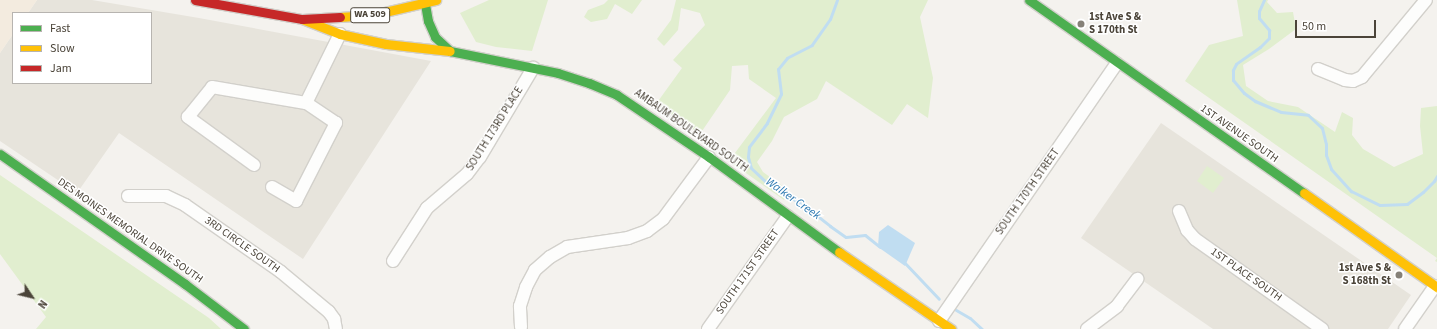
<!DOCTYPE html>
<style>
body{margin:0}
#map{position:relative;width:1437px;height:329px;overflow:hidden;background:#f4f2ee;font-family:"Source Sans 3",sans-serif}
div>[style]{position:absolute}
.residential>*{inset:0;background:#e7e4dc}
.commercial>*{inset:0;background:#f3ebdf}
.green>*{inset:0;background:#e1eecf}
.water>*{inset:0;background:#c0ddf1}
.stream>*{height:3px;margin:-1.5px;padding:0 1.5px;transform-origin:1.5px;border-radius:1.5px;background:#c0ddf1}
.roads{filter:drop-shadow(1px 0 #d2d0cb) drop-shadow(-1px 0 #d2d0cb) drop-shadow(0 1px #d2d0cb) drop-shadow(0 -1px #d2d0cb)}
.street>*{height:12px;margin:-6px;padding:0 6px;transform-origin:6px;border-radius:6px;background:#fdfdfc}
.fast>*{height:9px;margin:-4.5px;padding:0 4.5px;transform-origin:4.5px;border-radius:4.5px;background:#4caf50}
.slow>*{height:9px;margin:-4.5px;padding:0 4.5px;transform-origin:4.5px;border-radius:4.5px;background:#ffc107}
.jam>*{height:9px;margin:-4.5px;padding:0 4.5px;transform-origin:4.5px;border-radius:4.5px;background:#c62828}
.dots>*{width:11px;height:11px;translate:-50% -50%;box-sizing:border-box;border:2px solid #fff;border-radius:50%}
span{translate:-50% -50%;white-space:nowrap;text-align:center;line-height:1.15;-webkit-text-stroke:3px #fff;paint-order:stroke}
.shield-label span{padding:1px 3px;background:#fff;border:1px solid;border-radius:3px;-webkit-text-stroke-width:0}
.shield-label{font-size:10px;color:#4b4439;font-weight:700}
.poi-label{font-size:11px;color:#4b4439;font-weight:700}
.left{translate:0 -50%;text-align:left}
.right{translate:-100% -50%;text-align:right}
.street-label{font-size:11px;color:#4b4439}
.water-label{font-size:12px;color:#2e7ab2;font-style:italic}
.legend{position:absolute;left:12px;top:12px;width:140px;height:72px;box-sizing:border-box;background:#fff;border:1px solid #b7b4b0;margin:0;padding:5px 7px;list-style:none;font-size:12px;color:#4b4439}
.legend li{display:flex;align-items:center;gap:8px;height:20px}
.legend b{width:20px;border:1px solid #b7b4b0}
.north{position:absolute;left:12px;top:277px;width:40px;height:40px;-webkit-text-stroke:3px #fff;paint-order:stroke;rotate:125deg;font-size:11px;font-weight:700;line-height:16px;text-align:center;color:#4b4439}
.north::after{content:'';display:block;margin:auto;width:14px;height:18px;background:#4b4439;clip-path:polygon(50% 0,100% 100%,50% 72%,0 100%)}
.scale{position:absolute;left:1295px;top:20px;width:81px;height:18px;box-sizing:border-box;border:2px solid #4b4439;border-top:0;padding-left:5px;font-size:12px;line-height:14px;white-space:nowrap;color:#4b4439;-webkit-text-stroke:3px #fff;paint-order:stroke}
</style>
<div id="map">
<div class="residential">
<i style="clip-path:polygon(37px 0,92px 0,199px 18px,431px 61px,303px 259px,119px 133px,77px 193px,0 141px,0 53px,13px 34px,13px 83px,151px 83px,151px 13px,28px 13px)"></i>
<i style="clip-path:polygon(1161px 123px,1411px 295px,1388px 329px,1213px 329px,1081px 238px)"></i>
</div>
<div class="commercial">
<i style="clip-path:polygon(0 0,37px 0,28px 13px,13px 13px,13px 34px,0 53px)"></i>
</div>
<div class="green">
<i style="clip-path:polygon(489px 0,548px 0,532px 51px,496px 47px,476px 42px,460px 13px)"></i>
<i style="clip-path:polygon(608px 0,642px 0,632px 14px,615px 4px,607px 19px,591px 22px,584px 17px,588px 10px,604px 4px)"></i>
<i style="clip-path:polygon(676px 0,928px 0,920px 17px,933px 78px,928px 118px,907px 104px,892px 125px,826px 81px,817px 99px,784px 117px,772px 141px,757px 162px,763px 172px,788px 190px,784px 200px,729px 161px,776px 98px,749px 79px,748px 65px,732px 66px,730px 90px,700px 134px,656px 104px,682px 68px,673px 60px,705px 25px,700px 13px,681px 8px,678px 30px,664px 46px,657px 39px,671px 20px)"></i>
<i style="clip-path:polygon(1237px 0,1268px 0,1267px 2px,1277px 13px,1293px 12px,1296px 29px,1269px 49px,1243px 65px,1246px 86px,1268px 101px,1298px 107px,1335px 132px,1342px 112px,1353px 118px,1352px 135px,1363px 149px,1394px 167px,1423px 154px,1420px 126px,1421px 108px,1437px 106px,1437px 262px,1435px 261px,1437px 258px,1185px 81px,1209px 45px,1243px 36px)"></i>
<i style="clip-path:polygon(1207px 166px,1224px 178px,1213px 193px,1197px 181px)"></i>
<i style="clip-path:polygon(0 175px,209px 318px,221px 329px,36px 329px,46px 317px,0 254px)"></i>
</div>
<div class="water">
<i style="clip-path:polygon(888px 225px,915px 243px,905px 266px,878px 247px,879px 232px)"></i>
</div>
<div class="stream">
<i style="left:837px;top:0;width:20px;rotate:110deg"></i>
<i style="left:830px;top:19px;width:32px;rotate:125deg"></i>
<i style="left:812px;top:45px;width:28px;rotate:153deg"></i>
<i style="left:787px;top:58px;width:14px;rotate:129deg"></i>
<i style="left:778px;top:69px;width:25px;rotate:83deg"></i>
<i style="left:781px;top:94px;width:32px;rotate:116deg"></i>
<i style="left:767px;top:123px;width:30px;rotate:127deg"></i>
<i style="left:749px;top:147px;width:10px;rotate:96deg"></i>
<i style="left:748px;top:157px;width:11px;rotate:75deg"></i>
<i style="left:751px;top:168px;width:21px;rotate:43deg"></i>
<i style="left:766px;top:182px;width:47px;rotate:32deg"></i>
<i style="left:806px;top:207px;width:31px;rotate:38deg"></i>
<i style="left:830px;top:226px;width:19px;rotate:35deg"></i>
<i style="left:846px;top:237px;width:19px;rotate:-6deg"></i>
<i style="left:865px;top:235px;width:19px;rotate:39deg"></i>
<i style="left:1264px;top:0;width:12px;rotate:114deg"></i>
<i style="left:1259px;top:11px;width:7px;rotate:90deg"></i>
<i style="left:1259px;top:18px;width:16px;rotate:50deg"></i>
<i style="left:1269px;top:30px;width:8px;rotate:90deg"></i>
<i style="left:1269px;top:38px;width:13px;rotate:135deg"></i>
<i style="left:1260px;top:47px;width:29px;rotate:145deg"></i>
<i style="left:1236px;top:64px;width:7px;rotate:117deg"></i>
<i style="left:1233px;top:70px;width:10px;rotate:90deg"></i>
<i style="left:1233px;top:80px;width:17px;rotate:50deg"></i>
<i style="left:1244px;top:93px;width:14px;rotate:36deg"></i>
<i style="left:1255px;top:101px;width:28px;rotate:23deg"></i>
<i style="left:1281px;top:112px;width:27px;rotate:6deg"></i>
<i style="left:1308px;top:115px;width:19px;rotate:43deg"></i>
<i style="left:1322px;top:128px;width:16px;rotate:76deg"></i>
<i style="left:1326px;top:144px;width:11px;rotate:90deg"></i>
<i style="left:1326px;top:155px;width:15px;rotate:70deg"></i>
<i style="left:1331px;top:169px;width:30px;rotate:48deg"></i>
<i style="left:1351px;top:191px;width:32px;rotate:26deg"></i>
<i style="left:1380px;top:205px;width:27px;rotate:-2deg"></i>
<i style="left:1407px;top:204px;width:20px;rotate:-37deg"></i>
<i style="left:1423px;top:192px;width:16px;rotate:-45deg"></i>
<i style="left:1434px;top:181px;width:6px;rotate:-59deg"></i>
<i style="left:903px;top:261px;width:52px;rotate:46.5deg"></i>
<i style="left:956px;top:310px;width:16px;rotate:30deg"></i>
<i style="left:970px;top:318px;width:16px;rotate:43deg"></i>
</div>
<div class="roads">
<div class="street">
<i style="left:1318px;top:69px;width:29px;rotate:22deg"></i>
<i style="left:1345px;top:80px;width:8px;rotate:7deg"></i>
<i style="left:1353px;top:81px;width:10px;rotate:-24deg"></i>
<i style="left:1362px;top:77px;width:100px;rotate:-50.3deg"></i>
<i style="left:254px;top:165px;width:82px;rotate:-144deg"></i>
<i style="left:188px;top:117px;width:38px;rotate:-51deg"></i>
<i style="left:212px;top:87px;width:95px;rotate:9.7deg"></i>
<i style="left:272px;top:187px;width:28px;rotate:30deg"></i>
<i style="left:296px;top:201px;width:88px;rotate:-62.9deg"></i>
<i style="left:336px;top:123px;width:36px;rotate:-146deg"></i>
<i style="left:306px;top:103px;width:77px;rotate:-63.8deg"></i>
<i style="left:128px;top:196px;width:38px"></i>
<i style="left:166px;top:196px;width:21px;rotate:25deg"></i>
<i style="left:185px;top:205px;width:117px;rotate:34.9deg"></i>
<i style="left:281px;top:272px;width:62px;rotate:39.8deg"></i>
<i style="left:329px;top:312px;width:9px;rotate:54deg"></i>
<i style="left:334px;top:319px;width:10px;rotate:79deg"></i>
<i style="left:1179px;top:211px;width:21px;rotate:67deg"></i>
<i style="left:1187px;top:230px;width:12px;rotate:48deg"></i>
<i style="left:1195px;top:239px;width:156px;rotate:35.3deg"></i>
<i style="left:393px;top:261px;width:63px;rotate:-57.3deg"></i>
<i style="left:427px;top:208px;width:52px;rotate:-40.4deg"></i>
<i style="left:467px;top:174px;width:21px;rotate:-53deg"></i>
<i style="left:480px;top:157px;width:104px;rotate:-59.2deg"></i>
<i style="left:939px;top:321px;width:313px;rotate:-55.4deg"></i>
<i style="left:521px;top:327px;width:21px;rotate:-93deg"></i>
<i style="left:520px;top:306px;width:20px;rotate:-72deg"></i>
<i style="left:526px;top:287px;width:19px;rotate:-62deg"></i>
<i style="left:535px;top:270px;width:20px;rotate:-41deg"></i>
<i style="left:550px;top:257px;width:20px;rotate:-30deg"></i>
<i style="left:567px;top:247px;width:62px;rotate:-8.4deg"></i>
<i style="left:628px;top:238px;width:20px;rotate:-20deg"></i>
<i style="left:647px;top:231px;width:20px;rotate:-37deg"></i>
<i style="left:663px;top:219px;width:77px;rotate:-53.4deg"></i>
<i style="left:708px;top:329px;width:138px;rotate:-54.7deg"></i>
<i style="left:1087px;top:329px;width:38px;rotate:-37deg"></i>
<i style="left:1117px;top:306px;width:34px;rotate:-53deg"></i>
<i style="left:1405px;top:329px;width:52px;rotate:-55.1deg"></i>
</div>
<div class="fast">
<i style="left:1029px;top:0;width:336px;rotate:35.1deg"></i>
<i style="left:425px;top:4px;width:17px;rotate:80deg"></i>
<i style="left:428px;top:21px;width:17px;rotate:66deg"></i>
<i style="left:435px;top:37px;width:21px;rotate:43deg"></i>
<i style="left:450px;top:51px;width:110px;rotate:11.5deg"></i>
<i style="left:558px;top:73px;width:33px;rotate:18deg"></i>
<i style="left:589px;top:83px;width:30px;rotate:23deg"></i>
<i style="left:617px;top:95px;width:111px;rotate:34deg"></i>
<i style="left:709px;top:157px;width:161px;rotate:36.2deg"></i>
<i style="left:0;top:154px;width:226px;rotate:35.1deg"></i>
<i style="left:185px;top:284px;width:74px;rotate:37.3deg"></i>
</div>
<div class="slow">
<i style="left:340px;top:17px;width:32px;rotate:-4deg"></i>
<i style="left:372px;top:15px;width:66px;rotate:-13.2deg"></i>
<i style="left:302px;top:19px;width:41px;rotate:21.5deg"></i>
<i style="left:340px;top:34px;width:47px;rotate:12.3deg"></i>
<i style="left:386px;top:44px;width:64px;rotate:6.2deg"></i>
<i style="left:1304px;top:193px;width:163px;rotate:35.3deg"></i>
<i style="left:839px;top:252px;width:136px;rotate:34.5deg"></i>
</div>
<div class="jam">
<i style="left:195px;top:0;width:109px;rotate:10.1deg"></i>
<i style="left:302px;top:19px;width:38px;rotate:-3deg"></i>
</div>
</div>
<div class="dots">
<i style="left:1081px;top:24px;background:#868178"></i>
<i style="left:1399px;top:275px;background:#868178"></i>
</div>
<div class="shield-label">
<span style="left:370px;top:15px">WA 509</span>
</div>
<div class="poi-label">
<span class="left" style="left:1089px;top:24px">1st Ave S &amp;<br>S 170th St</span>
<span class="right" style="left:1391px;top:275px">1st Ave S &amp;<br>S 168th St</span>
</div>
<div class="street-label">
<span style="left:495px;top:129px;rotate:-58deg">SOUTH 173RD PLACE</span>
<span style="left:691px;top:131px;rotate:35deg">AMBAUM BOULEVARD SOUTH</span>
<span style="left:1239px;top:134px;rotate:35deg">1ST AVENUE SOUTH</span>
<span style="left:1028px;top:192px;rotate:-55deg">SOUTH 170TH STREET</span>
<span style="left:130px;top:231px;rotate:35deg">DES MOINES MEMORIAL DRIVE SOUTH</span>
<span style="left:242px;top:245px;rotate:35deg">3RD CIRCLE SOUTH</span>
<span style="left:748px;top:272px;rotate:-55deg">SOUTH 171ST STREET</span>
<span style="left:1246px;top:275px;rotate:35deg">1ST PLACE SOUTH</span>
</div>
<div class="water-label">
<span style="left:793px;top:199px;rotate:35deg">Walker Creek</span>
</div>
<ul class="legend">
<li><b style="height:5px;background:#4caf50"></b>Fast</li>
<li><b style="height:5px;background:#ffc107"></b>Slow</li>
<li><b style="height:5px;background:#c62828"></b>Jam</li>
</ul>
<div class="north">N</div>
<div class="scale">50 m</div>
</div>
